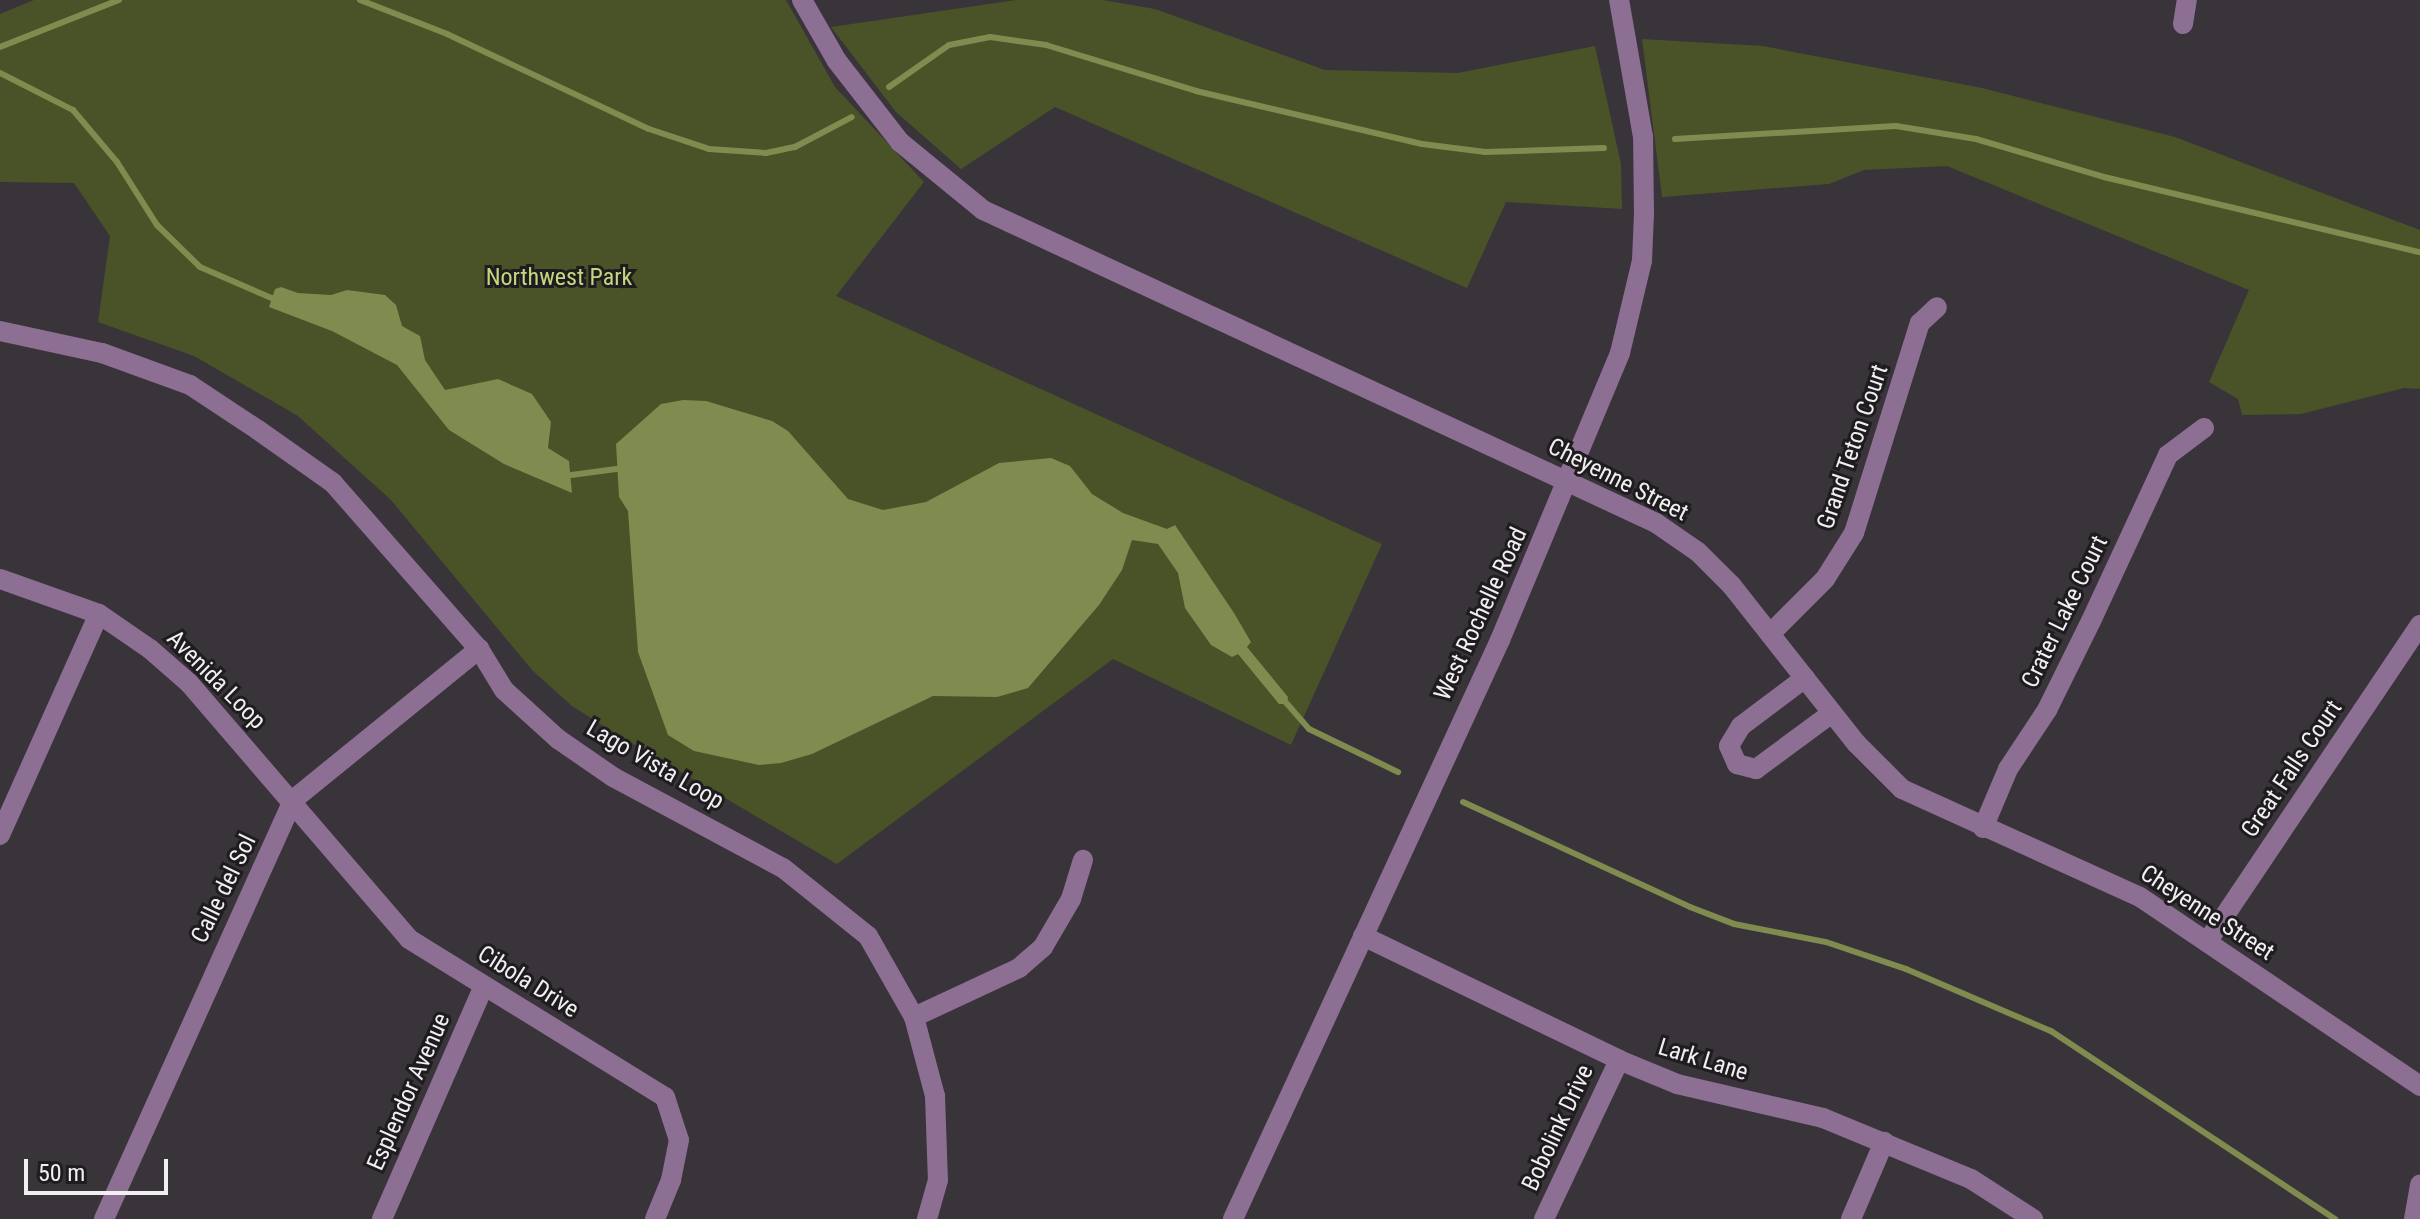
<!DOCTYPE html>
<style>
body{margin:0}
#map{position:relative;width:2420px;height:1219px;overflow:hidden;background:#39343a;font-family:"Roboto Condensed",sans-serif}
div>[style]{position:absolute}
.green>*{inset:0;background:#4a5228}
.water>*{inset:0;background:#7f8b4f}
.stream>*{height:6px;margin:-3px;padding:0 3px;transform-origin:3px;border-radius:3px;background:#7f8b4f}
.minor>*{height:20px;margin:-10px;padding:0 10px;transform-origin:10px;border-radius:10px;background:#8d6f94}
span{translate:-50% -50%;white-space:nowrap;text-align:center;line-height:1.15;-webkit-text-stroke:6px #1f1c1f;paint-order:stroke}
.park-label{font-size:24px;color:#c5d67e}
.street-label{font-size:24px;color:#f2eff3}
.scale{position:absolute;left:24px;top:1159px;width:144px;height:36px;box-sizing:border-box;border:4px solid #f2eff3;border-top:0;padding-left:10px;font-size:24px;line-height:28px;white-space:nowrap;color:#f2eff3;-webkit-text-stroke:6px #1f1c1f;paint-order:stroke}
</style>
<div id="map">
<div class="green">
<i style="clip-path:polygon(34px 0,786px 0,835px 87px,924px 182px,836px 296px,1382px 544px,1291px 745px,1113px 659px,837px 864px,613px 732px,572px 706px,532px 670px,391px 500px,298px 416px,194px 356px,98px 322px,110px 236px,74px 183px,0 182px,0 14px)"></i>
<i style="clip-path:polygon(1016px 0,1103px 0,1155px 9px,1325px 70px,1458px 73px,1595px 46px,1621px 164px,1622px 209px,1506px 202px,1467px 288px,1055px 107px,961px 169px,896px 112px,831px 27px)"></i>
<i style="clip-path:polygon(1642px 39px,1763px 46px,1982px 88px,2175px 137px,2420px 230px,2420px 389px,2404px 388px,2301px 414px,2242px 415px,2238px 399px,2209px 382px,2249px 290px,1947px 166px,1864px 170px,1829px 184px,1662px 197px)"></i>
</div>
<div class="water">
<i style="clip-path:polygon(281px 287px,298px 293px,331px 295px,347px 290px,385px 295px,396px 305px,402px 326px,420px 336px,425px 360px,445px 390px,498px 379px,532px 394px,551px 422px,548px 448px,569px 461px,572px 493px,504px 464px,449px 430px,397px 365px,332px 331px,269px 307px,275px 289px)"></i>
<i style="clip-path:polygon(683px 400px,706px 401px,772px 421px,788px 431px,848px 499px,883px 510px,926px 502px,999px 463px,1051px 458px,1070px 466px,1092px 494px,1123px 513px,1167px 529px,1175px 525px,1234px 613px,1251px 642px,1247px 647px,1288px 697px,1287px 704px,1279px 704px,1238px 654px,1232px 657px,1211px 645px,1185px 608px,1178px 573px,1158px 544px,1132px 540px,1122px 570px,1099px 605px,1028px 688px,997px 697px,933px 696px,812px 754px,781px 763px,759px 765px,694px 751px,668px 735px,638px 652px,628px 511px,619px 497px,616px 444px,661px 404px)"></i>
</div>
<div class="stream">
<i style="left:360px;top:0;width:93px;rotate:21.3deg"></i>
<i style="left:447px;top:34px;width:223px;rotate:25.2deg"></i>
<i style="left:649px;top:129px;width:63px;rotate:18.4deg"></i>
<i style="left:709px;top:149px;width:57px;rotate:4deg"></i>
<i style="left:766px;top:153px;width:30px;rotate:-12deg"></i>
<i style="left:795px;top:147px;width:64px;rotate:-27.8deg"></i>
<i style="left:0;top:47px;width:128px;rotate:-21.6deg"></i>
<i style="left:0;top:73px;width:82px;rotate:26.9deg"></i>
<i style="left:73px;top:110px;width:68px;rotate:49.8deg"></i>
<i style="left:117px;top:162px;width:75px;rotate:57.6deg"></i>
<i style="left:157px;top:225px;width:60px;rotate:44.3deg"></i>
<i style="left:200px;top:267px;width:83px;rotate:23.5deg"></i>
<i style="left:889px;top:87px;width:73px;rotate:-35deg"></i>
<i style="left:949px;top:45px;width:42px;rotate:-11deg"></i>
<i style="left:990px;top:37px;width:57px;rotate:8.1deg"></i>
<i style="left:1046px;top:45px;width:157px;rotate:17deg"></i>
<i style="left:1196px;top:91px;width:232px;rotate:13.2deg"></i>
<i style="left:1422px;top:144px;width:64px;rotate:7.2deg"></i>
<i style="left:1485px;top:152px;width:119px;rotate:-1.9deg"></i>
<i style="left:1675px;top:139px;width:221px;rotate:-3.4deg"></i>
<i style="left:1896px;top:126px;width:81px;rotate:9.2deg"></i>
<i style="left:1976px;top:139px;width:134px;rotate:16.5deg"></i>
<i style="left:2104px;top:177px;width:325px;rotate:13.4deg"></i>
<i style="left:564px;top:476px;width:60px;rotate:-7.7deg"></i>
<i style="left:1282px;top:698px;width:41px;rotate:48.9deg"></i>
<i style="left:1309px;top:729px;width:99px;rotate:25.8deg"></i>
<i style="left:1463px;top:802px;width:250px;rotate:24.8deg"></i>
<i style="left:1690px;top:907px;width:47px;rotate:21.1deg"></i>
<i style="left:1734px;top:924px;width:94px;rotate:11.1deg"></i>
<i style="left:1826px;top:942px;width:84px;rotate:18.6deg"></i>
<i style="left:1906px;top:969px;width:158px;rotate:23.2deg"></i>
<i style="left:2051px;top:1031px;width:341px;rotate:33.5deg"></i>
</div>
<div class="minor">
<i style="left:802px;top:0;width:70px;rotate:60.2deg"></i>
<i style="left:837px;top:61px;width:103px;rotate:52.1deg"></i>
<i style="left:900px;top:142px;width:107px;rotate:39.3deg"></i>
<i style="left:983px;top:210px;width:742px;rotate:24.94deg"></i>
<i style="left:1656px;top:523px;width:51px;rotate:34.6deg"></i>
<i style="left:1698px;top:552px;width:48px;rotate:45deg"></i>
<i style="left:1732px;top:586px;width:201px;rotate:51.7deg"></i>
<i style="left:1857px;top:744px;width:64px;rotate:45deg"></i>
<i style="left:1902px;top:789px;width:261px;rotate:24.4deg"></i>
<i style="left:2140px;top:897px;width:338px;rotate:34deg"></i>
<i style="left:2183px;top:24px;width:24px;rotate:-81deg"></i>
<i style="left:0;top:331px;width:104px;rotate:12.2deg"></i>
<i style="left:102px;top:353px;width:94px;rotate:20deg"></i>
<i style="left:190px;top:385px;width:82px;rotate:33.5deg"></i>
<i style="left:258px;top:430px;width:92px;rotate:35.2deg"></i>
<i style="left:333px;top:483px;width:221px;rotate:48.7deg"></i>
<i style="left:479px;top:649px;width:48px;rotate:58.6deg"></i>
<i style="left:504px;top:690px;width:73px;rotate:42.2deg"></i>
<i style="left:558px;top:739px;width:67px;rotate:34.6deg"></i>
<i style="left:613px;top:777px;width:193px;rotate:28.2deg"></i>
<i style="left:783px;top:868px;width:109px;rotate:38.7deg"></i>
<i style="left:868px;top:936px;width:93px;rotate:60.4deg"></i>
<i style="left:914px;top:1017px;width:82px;rotate:75.1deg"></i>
<i style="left:935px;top:1096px;width:84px;rotate:88deg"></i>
<i style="left:938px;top:1180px;width:41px;rotate:105.8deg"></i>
<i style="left:0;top:579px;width:105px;rotate:19.5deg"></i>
<i style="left:99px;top:614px;width:62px;rotate:34.5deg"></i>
<i style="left:150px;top:649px;width:52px;rotate:41.1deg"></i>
<i style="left:189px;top:683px;width:338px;rotate:49.3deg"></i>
<i style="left:409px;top:939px;width:301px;rotate:31.7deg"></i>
<i style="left:665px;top:1097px;width:45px;rotate:72deg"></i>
<i style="left:679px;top:1140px;width:41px;rotate:101.3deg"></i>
<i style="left:671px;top:1180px;width:42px;rotate:112.3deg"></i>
<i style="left:1770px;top:634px;width:78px;rotate:-45deg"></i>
<i style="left:1825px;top:579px;width:54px;rotate:-57.8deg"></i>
<i style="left:1854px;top:533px;width:220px;rotate:-72.6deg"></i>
<i style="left:1920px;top:323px;width:23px;rotate:-43deg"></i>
<i style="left:1805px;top:678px;width:80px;rotate:143.1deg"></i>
<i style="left:1741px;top:726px;width:23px;rotate:121deg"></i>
<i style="left:1729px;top:746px;width:20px;rotate:66deg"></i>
<i style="left:1737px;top:764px;width:20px;rotate:15deg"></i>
<i style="left:1756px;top:769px;width:94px;rotate:-36.4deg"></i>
<i style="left:1983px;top:828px;width:64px;rotate:-67deg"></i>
<i style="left:2008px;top:769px;width:71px;rotate:-56.5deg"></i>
<i style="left:2047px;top:710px;width:99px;rotate:-63.7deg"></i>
<i style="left:2091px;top:621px;width:183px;rotate:-65.1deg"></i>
<i style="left:2168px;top:455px;width:45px;rotate:-36.9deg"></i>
<i style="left:0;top:835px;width:242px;rotate:-65.9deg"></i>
<i style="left:1363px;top:936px;width:284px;rotate:25.8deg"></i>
<i style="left:1619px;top:1060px;width:63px;rotate:22.5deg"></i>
<i style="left:1677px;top:1084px;width:150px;rotate:13.1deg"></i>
<i style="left:1823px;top:1118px;width:160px;rotate:22.4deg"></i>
<i style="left:1971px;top:1179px;width:74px;rotate:32.8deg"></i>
<i style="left:2207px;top:942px;width:382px;rotate:-56.1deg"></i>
<i style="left:914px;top:1017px;width:116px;rotate:-25deg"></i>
<i style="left:1019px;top:968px;width:32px;rotate:-41deg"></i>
<i style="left:1043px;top:947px;width:56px;rotate:-59.7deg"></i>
<i style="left:1071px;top:899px;width:41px;rotate:-72.9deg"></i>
<i style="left:104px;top:1219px;width:460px;rotate:-65.7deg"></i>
<i style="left:293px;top:800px;width:240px;rotate:-39.1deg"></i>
<i style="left:382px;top:1219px;width:254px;rotate:-66.4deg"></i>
<i style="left:1233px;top:1219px;width:638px;rotate:-65.24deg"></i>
<i style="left:1500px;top:640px;width:311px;rotate:-67.3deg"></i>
<i style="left:1620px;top:353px;width:95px;rotate:-76.6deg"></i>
<i style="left:1642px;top:261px;width:47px;rotate:-87.6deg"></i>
<i style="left:1644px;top:214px;width:77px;rotate:-90.7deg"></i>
<i style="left:1643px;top:137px;width:139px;rotate:-99.9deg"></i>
<i style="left:1544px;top:1219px;width:176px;rotate:-64.7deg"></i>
<i style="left:1851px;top:1219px;width:84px;rotate:-66.8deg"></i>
<i style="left:2414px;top:1219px;width:35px;rotate:-80deg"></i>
</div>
<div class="park-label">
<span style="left:559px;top:278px">Northwest Park</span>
</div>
<div class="street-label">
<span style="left:1853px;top:447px;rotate:-71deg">Grand Teton Court</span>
<span style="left:1618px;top:480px;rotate:27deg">Cheyenne Street</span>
<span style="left:2065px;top:612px;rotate:-64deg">Crater Lake Court</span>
<span style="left:1481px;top:614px;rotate:-65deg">West Rochelle Road</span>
<span style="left:216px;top:680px;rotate:45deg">Avenida Loop</span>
<span style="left:655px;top:765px;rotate:30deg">Lago Vista Loop</span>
<span style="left:2292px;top:769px;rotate:-56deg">Great Falls Court</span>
<span style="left:224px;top:889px;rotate:-64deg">Calle del Sol</span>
<span style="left:2207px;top:913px;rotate:33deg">Cheyenne Street</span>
<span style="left:528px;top:982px;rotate:32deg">Cibola Drive</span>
<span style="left:1703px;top:1060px;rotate:17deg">Lark Lane</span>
<span style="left:409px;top:1092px;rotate:-66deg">Esplendor Avenue</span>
<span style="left:1558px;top:1128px;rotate:-65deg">Bobolink Drive</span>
</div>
<div class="scale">50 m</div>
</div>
